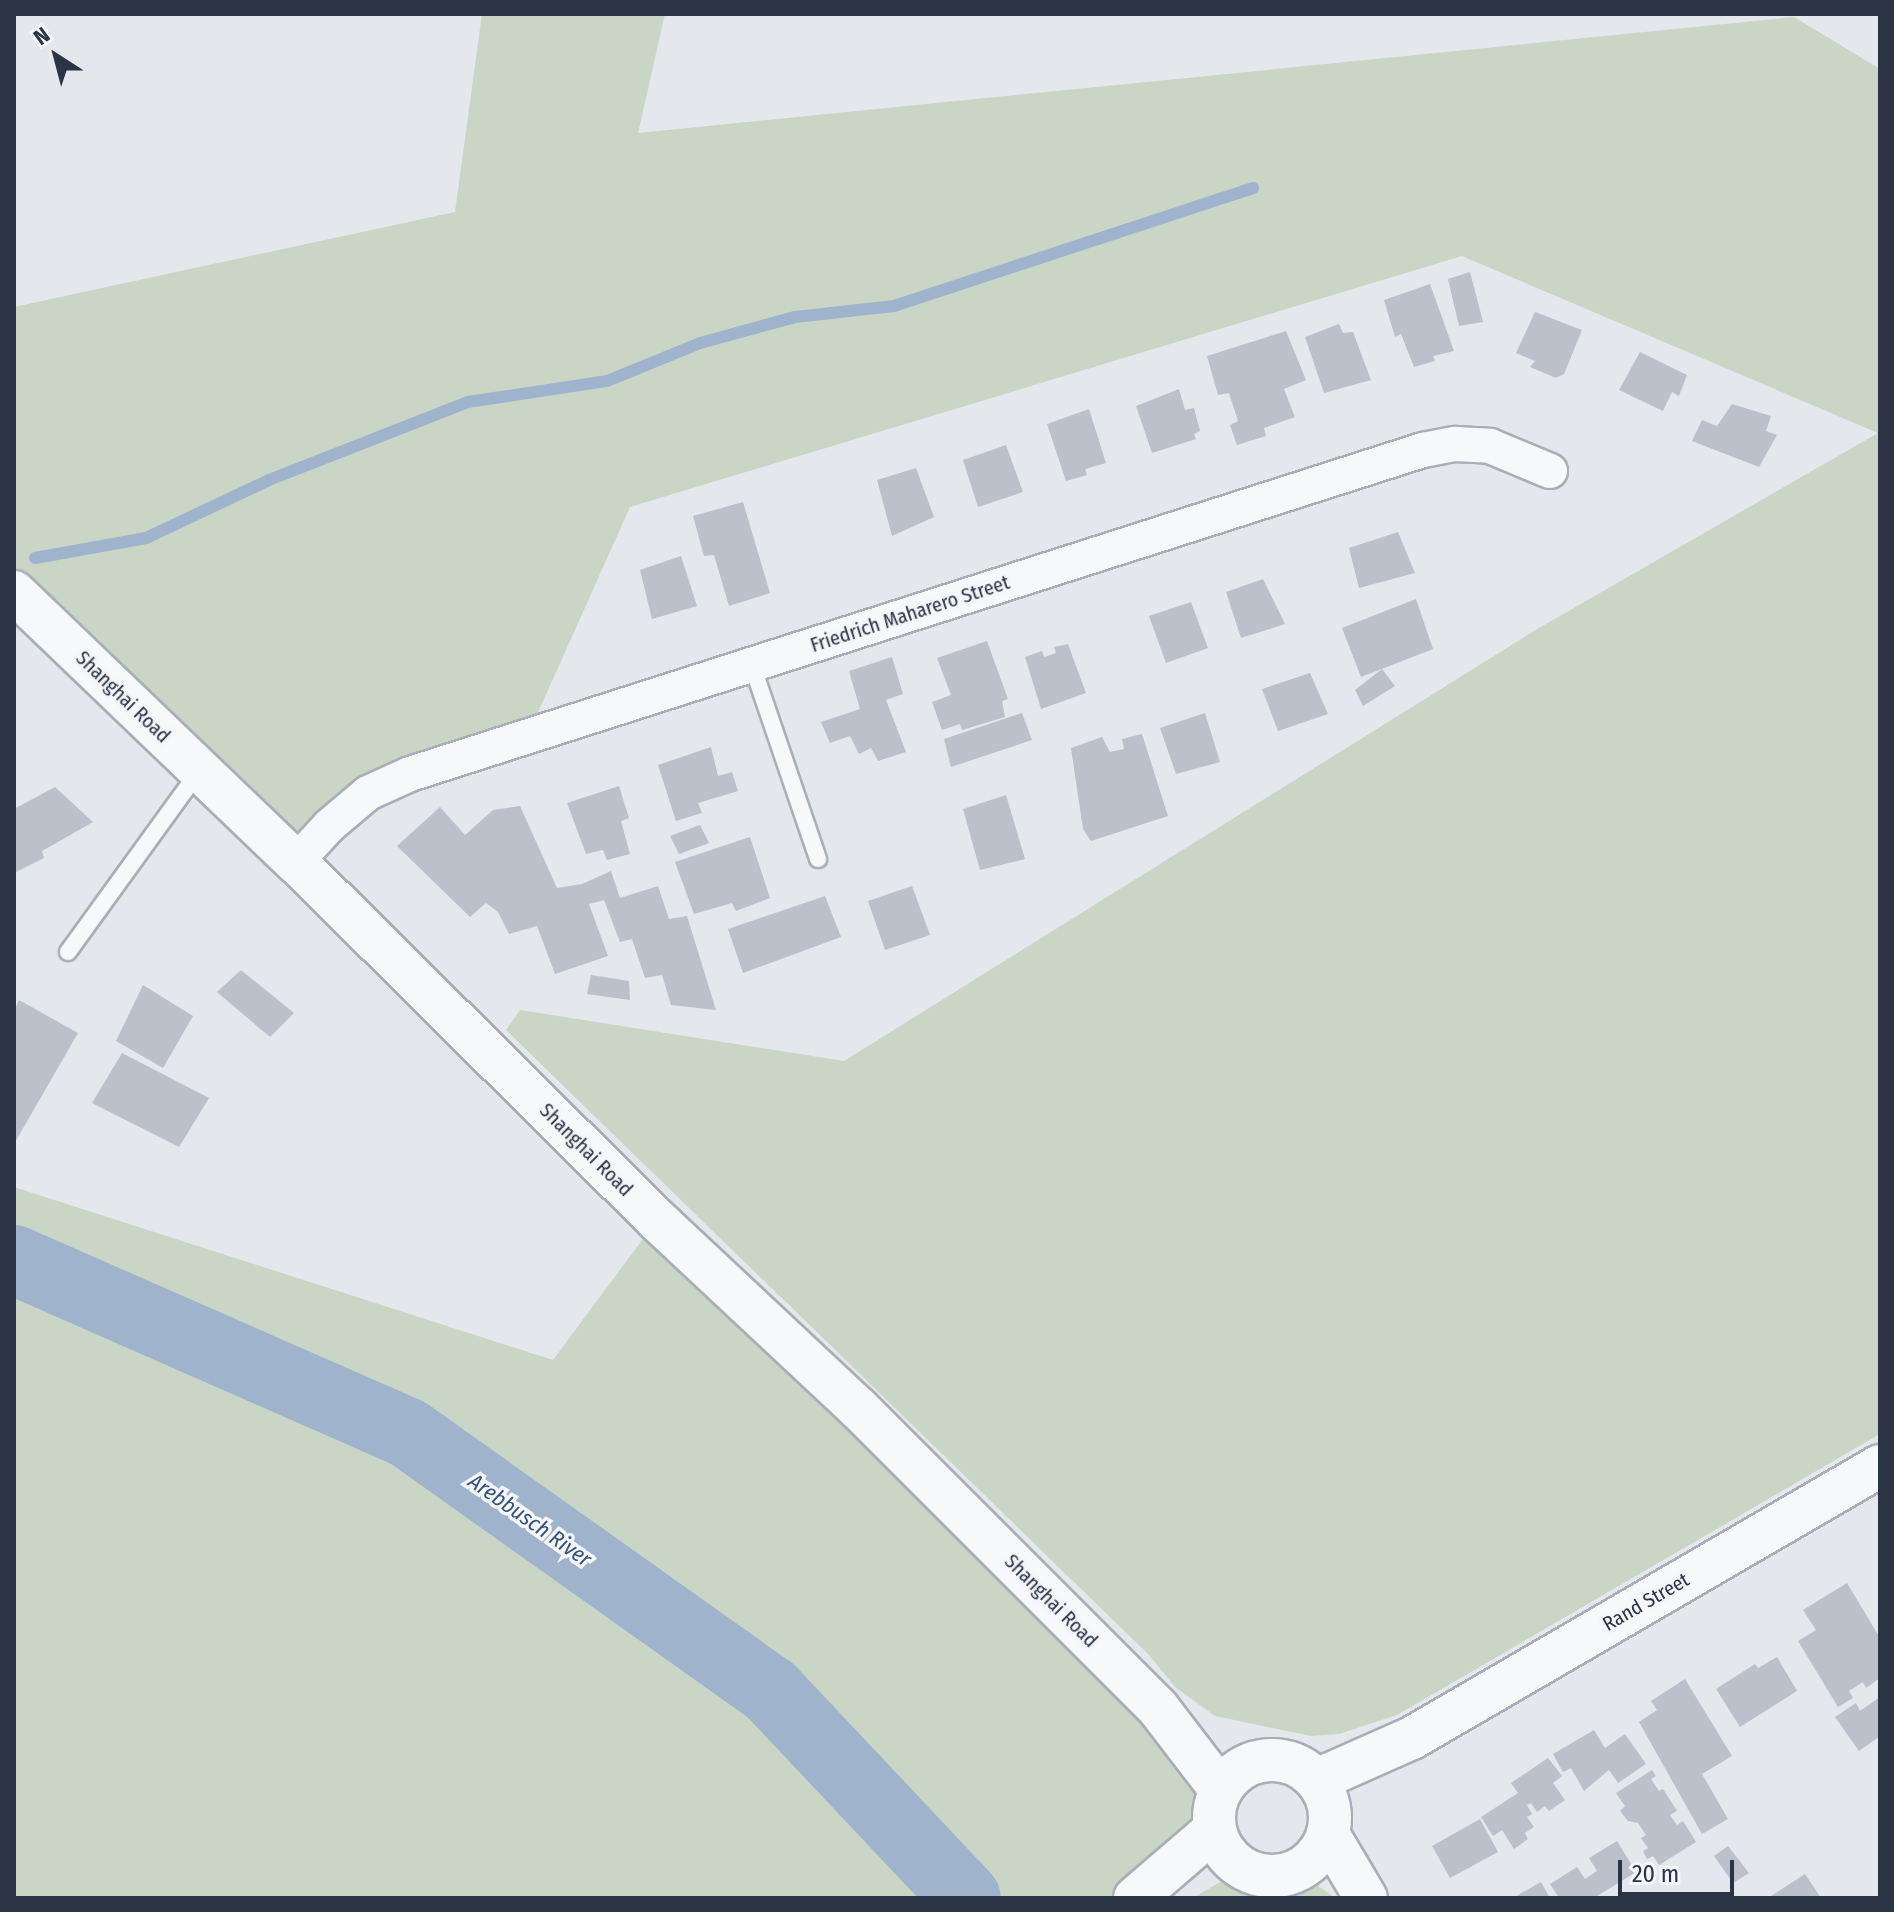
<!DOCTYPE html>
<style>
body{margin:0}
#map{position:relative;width:1894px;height:1912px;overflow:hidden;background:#e4e7ec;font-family:"Fira Sans Condensed",sans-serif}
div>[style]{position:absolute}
.green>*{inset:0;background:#c9d6c5}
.stream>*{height:12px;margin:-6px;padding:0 6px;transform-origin:6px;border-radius:6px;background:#9fb4cc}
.river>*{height:70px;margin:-35px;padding:0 35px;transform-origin:35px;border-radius:35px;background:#9fb4cc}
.building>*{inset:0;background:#bbc0ca}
.roads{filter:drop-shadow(2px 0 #a9aeb7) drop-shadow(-2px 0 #a9aeb7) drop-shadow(0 2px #a9aeb7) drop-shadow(0 -2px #a9aeb7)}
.service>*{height:16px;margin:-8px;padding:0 8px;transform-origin:8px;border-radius:8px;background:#f7f8fa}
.minor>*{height:34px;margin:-17px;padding:0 17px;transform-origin:17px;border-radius:17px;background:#f7f8fa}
.tertiary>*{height:42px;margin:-21px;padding:0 21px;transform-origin:21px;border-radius:21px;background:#f7f8fa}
.tertiary>.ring{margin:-21px;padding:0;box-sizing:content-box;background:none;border:42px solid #f7f8fa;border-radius:50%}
span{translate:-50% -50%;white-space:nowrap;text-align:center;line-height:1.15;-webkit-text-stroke:7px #f4f6f9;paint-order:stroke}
.street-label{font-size:20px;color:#2b3445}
.water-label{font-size:22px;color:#34527a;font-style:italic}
.frame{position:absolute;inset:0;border:16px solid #2b3445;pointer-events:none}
.north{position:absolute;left:16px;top:16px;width:80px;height:80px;-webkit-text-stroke:6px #f4f6f9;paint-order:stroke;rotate:324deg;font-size:22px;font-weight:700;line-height:32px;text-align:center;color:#2b3445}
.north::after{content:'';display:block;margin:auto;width:28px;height:36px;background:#2b3445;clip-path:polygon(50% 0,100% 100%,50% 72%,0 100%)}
.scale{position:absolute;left:1618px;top:1860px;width:116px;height:36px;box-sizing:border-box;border:4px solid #2b3445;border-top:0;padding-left:10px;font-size:24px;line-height:28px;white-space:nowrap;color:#2b3445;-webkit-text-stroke:6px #f4f6f9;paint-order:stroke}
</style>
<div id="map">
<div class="green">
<i style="clip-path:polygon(482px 14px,665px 14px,638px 133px,1794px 17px,1880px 69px,1880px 1434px,1397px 1715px,1339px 1734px,1311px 1736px,1215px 1716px,1175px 1687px,1149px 1655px,506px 1030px,520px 1010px,844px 1061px,1539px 628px,1878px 433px,1462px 256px,630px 507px,527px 737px,410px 774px,296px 862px,31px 609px,14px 622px,14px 307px,455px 212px)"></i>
<i style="clip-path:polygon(14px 1187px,553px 1360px,657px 1220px,1221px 1790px,1214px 1830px,1135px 1898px,966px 1898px,771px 1691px,408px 1433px,14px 1260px)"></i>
<i style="clip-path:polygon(14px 1264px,408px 1437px,623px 1590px,773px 1705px,953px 1898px,14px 1898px)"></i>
<i style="clip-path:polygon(1242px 1869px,1269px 1877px,1298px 1871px,1335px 1898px,1193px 1898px)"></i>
</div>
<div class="stream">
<i style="left:35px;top:558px;width:113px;rotate:-10.2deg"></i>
<i style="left:146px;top:538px;width:136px;rotate:-25.2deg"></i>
<i style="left:269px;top:480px;width:214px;rotate:-21.4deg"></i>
<i style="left:468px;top:402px;width:141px;rotate:-8.6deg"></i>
<i style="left:607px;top:381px;width:100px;rotate:-22.2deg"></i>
<i style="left:700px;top:343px;width:98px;rotate:-15.3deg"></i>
<i style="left:795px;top:317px;width:100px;rotate:-6.3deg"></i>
<i style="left:894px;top:306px;width:378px;rotate:-18.2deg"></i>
</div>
<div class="river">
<i style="left:14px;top:1260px;width:430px;rotate:23.7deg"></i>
<i style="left:408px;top:1433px;width:445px;rotate:35.4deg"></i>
<i style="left:771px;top:1691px;width:284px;rotate:46.7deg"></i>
</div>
<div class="building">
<i style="clip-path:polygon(1470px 272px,1483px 322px,1459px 326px,1448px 279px)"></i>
<i style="clip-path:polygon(1430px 284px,1454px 351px,1433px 356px,1435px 361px,1414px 367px,1401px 334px,1395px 337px,1384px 300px)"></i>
<i style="clip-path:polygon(1535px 312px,1582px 330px,1564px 374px,1556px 378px,1530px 367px,1535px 361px,1516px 353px)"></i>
<i style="clip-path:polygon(1339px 324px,1343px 333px,1353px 332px,1371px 380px,1324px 393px,1305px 337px)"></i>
<i style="clip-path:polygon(1286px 331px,1306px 380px,1284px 389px,1295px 417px,1264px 428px,1266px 436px,1237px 445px,1230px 425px,1238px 421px,1229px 393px,1218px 395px,1207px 356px)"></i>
<i style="clip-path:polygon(1640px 352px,1687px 375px,1679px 396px,1672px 392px,1663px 411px,1619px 390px)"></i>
<i style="clip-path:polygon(1179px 389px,1185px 410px,1194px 408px,1200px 431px,1194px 434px,1196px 439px,1152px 453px,1136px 406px)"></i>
<i style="clip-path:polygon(1732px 404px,1771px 416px,1766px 431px,1777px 435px,1759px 467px,1692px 441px,1702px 420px,1717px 426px)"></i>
<i style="clip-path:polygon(1089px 409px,1106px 463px,1085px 469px,1087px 475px,1066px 481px,1047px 424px)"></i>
<i style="clip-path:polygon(1006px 445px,1023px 492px,978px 507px,963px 460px)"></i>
<i style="clip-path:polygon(916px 468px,934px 517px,892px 536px,877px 480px)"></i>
<i style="clip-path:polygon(743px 502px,770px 593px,729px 606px,714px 555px,704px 556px,693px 516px)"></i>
<i style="clip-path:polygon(1398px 532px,1415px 573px,1359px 588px,1349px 548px)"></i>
<i style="clip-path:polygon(681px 556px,697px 606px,652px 619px,640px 570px)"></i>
<i style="clip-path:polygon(1263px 579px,1285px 624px,1241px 638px,1226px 592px)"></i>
<i style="clip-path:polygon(1416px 599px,1433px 649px,1361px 677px,1342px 628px)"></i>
<i style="clip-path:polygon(1191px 602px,1208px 648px,1166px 663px,1149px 616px)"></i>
<i style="clip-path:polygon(987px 641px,1008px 699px,1002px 701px,1005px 717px,962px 730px,960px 724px,942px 730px,932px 702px,951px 695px,937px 658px)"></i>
<i style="clip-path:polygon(1068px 644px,1086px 693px,1041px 709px,1025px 657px,1042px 651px,1044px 657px,1056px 653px,1054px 647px)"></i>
<i style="clip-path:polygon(892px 657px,903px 694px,886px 700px,906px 752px,878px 761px,871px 748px,859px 754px,850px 736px,830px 743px,821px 722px,860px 709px,849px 671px)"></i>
<i style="clip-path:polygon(1382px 669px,1395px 686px,1363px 706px,1355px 690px)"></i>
<i style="clip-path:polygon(1310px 673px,1328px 714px,1278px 731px,1262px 689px)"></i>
<i style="clip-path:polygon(1022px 713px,1032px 740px,951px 767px,944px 739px)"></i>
<i style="clip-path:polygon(1205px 713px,1220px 762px,1176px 774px,1160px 728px)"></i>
<i style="clip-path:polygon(1142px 734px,1168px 816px,1091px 841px,1083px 829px,1071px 748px,1102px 737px,1110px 752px,1124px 749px,1122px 739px)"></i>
<i style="clip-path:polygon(711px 747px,718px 776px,732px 772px,738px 791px,698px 803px,702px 813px,676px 821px,658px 765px)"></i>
<i style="clip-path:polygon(619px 786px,629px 818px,621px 821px,630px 854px,607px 860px,603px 850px,586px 854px,567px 803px)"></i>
<i style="clip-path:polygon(55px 787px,93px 822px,42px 851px,44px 858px,14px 873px,14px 809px)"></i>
<i style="clip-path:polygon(1006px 795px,1025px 859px,980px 870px,963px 809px)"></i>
<i style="clip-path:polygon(520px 806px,557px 888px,582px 884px,611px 871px,620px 898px,658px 886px,669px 919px,687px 916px,716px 1010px,671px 1005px,662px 975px,645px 978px,632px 939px,620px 942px,604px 900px,589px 904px,608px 956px,555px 974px,537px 926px,509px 934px,498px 912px,486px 903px,470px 917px,397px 846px,440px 807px,465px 835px,493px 810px)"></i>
<i style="clip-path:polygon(700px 825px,709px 843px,679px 854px,670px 836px)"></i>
<i style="clip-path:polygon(750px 837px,770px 898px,736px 911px,732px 903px,694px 914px,675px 862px)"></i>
<i style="clip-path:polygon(912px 886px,930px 935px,885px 950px,868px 901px)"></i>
<i style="clip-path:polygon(825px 896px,841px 937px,743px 973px,728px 929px)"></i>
<i style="clip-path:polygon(241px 970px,294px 1013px,270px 1037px,217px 992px)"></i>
<i style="clip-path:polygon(591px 975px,629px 981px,630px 1000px,587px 994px)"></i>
<i style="clip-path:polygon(143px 985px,193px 1016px,163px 1068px,116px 1041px)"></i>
<i style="clip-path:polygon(19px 1000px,78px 1033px,14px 1144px,14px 1011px)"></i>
<i style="clip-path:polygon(122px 1053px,209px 1098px,179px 1147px,92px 1103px)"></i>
<i style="clip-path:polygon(1847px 1583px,1880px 1638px,1880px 1678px,1866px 1688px,1863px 1682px,1849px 1691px,1853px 1698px,1838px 1707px,1798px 1641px,1816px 1630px,1803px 1610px)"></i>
<i style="clip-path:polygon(1777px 1657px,1797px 1691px,1740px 1727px,1716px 1689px,1755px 1664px,1758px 1668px)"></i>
<i style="clip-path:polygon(1685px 1679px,1732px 1756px,1702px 1774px,1728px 1819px,1702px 1834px,1639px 1722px,1657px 1710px,1651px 1701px)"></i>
<i style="clip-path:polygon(1880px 1697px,1880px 1736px,1859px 1751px,1835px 1717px,1856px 1703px,1860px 1711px)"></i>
<i style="clip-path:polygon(1594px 1730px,1605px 1748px,1625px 1734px,1646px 1764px,1618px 1783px,1609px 1770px,1584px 1791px,1571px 1768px,1563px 1772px,1553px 1754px)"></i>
<i style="clip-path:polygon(1548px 1758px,1562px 1776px,1553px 1783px,1565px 1800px,1549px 1811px,1545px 1806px,1537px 1812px,1531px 1803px,1527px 1805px,1532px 1814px,1527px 1817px,1534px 1827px,1525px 1833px,1528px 1839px,1514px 1849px,1502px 1830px,1493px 1836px,1481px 1817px,1518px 1793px,1511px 1783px)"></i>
<i style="clip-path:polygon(1652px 1770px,1656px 1776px,1651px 1779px,1659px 1791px,1663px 1789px,1677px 1811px,1670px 1815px,1677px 1825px,1683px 1821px,1696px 1842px,1659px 1865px,1653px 1856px,1647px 1859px,1643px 1851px,1648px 1848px,1641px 1838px,1646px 1835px,1638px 1823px,1628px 1821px,1620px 1811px,1625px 1806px,1616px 1793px)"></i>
<i style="clip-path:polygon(1480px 1819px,1498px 1852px,1450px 1878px,1432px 1846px)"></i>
<i style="clip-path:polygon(1617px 1841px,1636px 1872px,1594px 1898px,1559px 1898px,1550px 1884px,1577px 1867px,1585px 1879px,1597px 1871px,1589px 1858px)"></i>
<i style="clip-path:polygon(1728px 1846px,1749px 1873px,1733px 1883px,1714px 1856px)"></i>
<i style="clip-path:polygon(1805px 1874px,1821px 1898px,1768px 1898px)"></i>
<i style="clip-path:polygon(1541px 1882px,1550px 1898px,1513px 1898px)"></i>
</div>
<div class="roads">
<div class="service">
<i style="left:752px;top:665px;width:205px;rotate:71.2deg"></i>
<i style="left:68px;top:952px;width:223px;rotate:-54.1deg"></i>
</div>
<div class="minor">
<i style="left:296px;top:862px;width:49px;rotate:-47.5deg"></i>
<i style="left:329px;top:826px;width:51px;rotate:-40.2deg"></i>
<i style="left:368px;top:793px;width:46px;rotate:-24.3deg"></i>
<i style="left:410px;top:774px;width:1064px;rotate:-17.74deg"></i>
<i style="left:1423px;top:450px;width:33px;rotate:-11deg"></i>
<i style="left:1455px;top:444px;width:35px;rotate:3deg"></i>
<i style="left:1490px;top:446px;width:65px;rotate:22.6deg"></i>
</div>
<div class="tertiary">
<i style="left:14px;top:592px;width:390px;rotate:43.8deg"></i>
<i style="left:296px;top:862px;width:508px;rotate:44.76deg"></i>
<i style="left:657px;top:1220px;width:275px;rotate:43.1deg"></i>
<i style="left:858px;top:1408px;width:424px;rotate:45deg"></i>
<i style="left:1158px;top:1708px;width:103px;rotate:52.5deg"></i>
<i class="ring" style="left:1214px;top:1760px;width:74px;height:74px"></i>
<i style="left:1317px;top:1780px;width:104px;rotate:-23.9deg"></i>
<i style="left:1412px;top:1738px;width:541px;rotate:-30.17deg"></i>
<i style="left:1328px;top:1834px;width:74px;rotate:59.3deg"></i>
<i style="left:1135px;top:1898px;width:104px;rotate:-40.7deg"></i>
</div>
</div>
<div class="street-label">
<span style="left:910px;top:614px;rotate:-18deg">Friedrich Maharero Street</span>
<span style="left:123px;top:697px;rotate:44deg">Shanghai Road</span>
<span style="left:586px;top:1150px;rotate:45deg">Shanghai Road</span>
<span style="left:1051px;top:1601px;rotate:45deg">Shanghai Road</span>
<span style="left:1646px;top:1602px;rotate:-30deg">Rand Street</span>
</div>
<div class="water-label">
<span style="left:530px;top:1520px;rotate:35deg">Arebbusch River</span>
</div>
<div class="frame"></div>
<div class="north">N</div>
<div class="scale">20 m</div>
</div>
